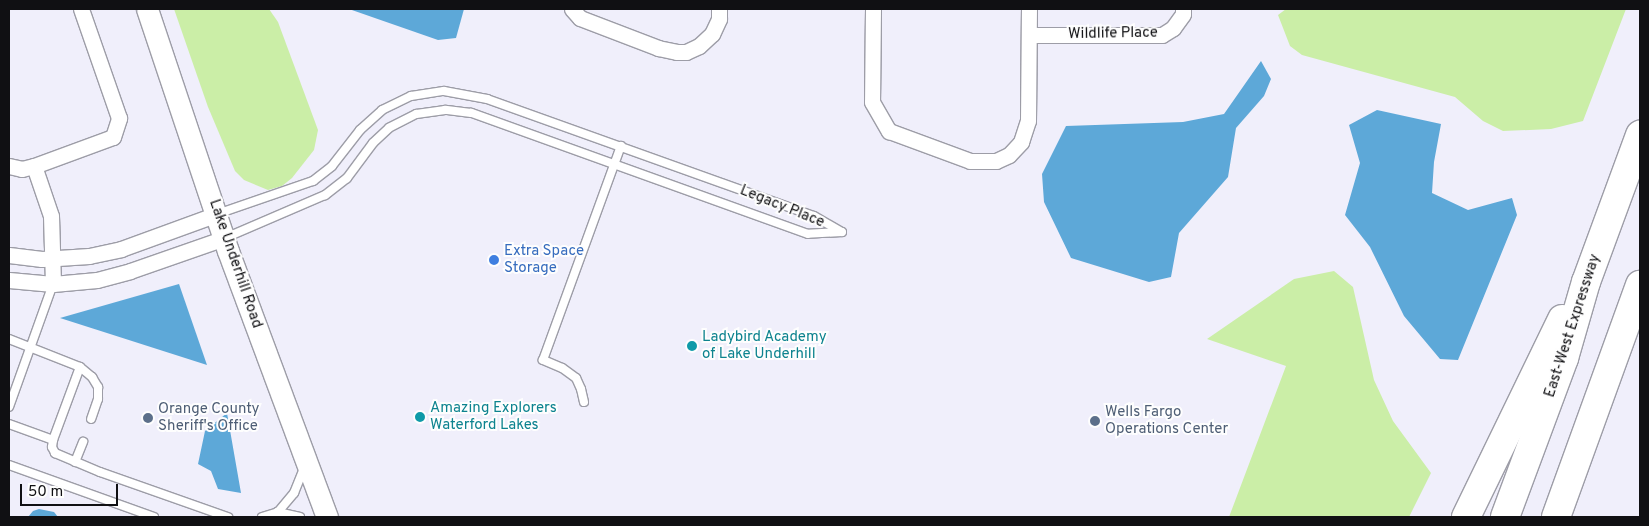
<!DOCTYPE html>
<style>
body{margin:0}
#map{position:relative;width:1649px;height:526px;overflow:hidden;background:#f0effb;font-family:Overpass,sans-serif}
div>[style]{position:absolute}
.green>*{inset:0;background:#cbeea7}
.water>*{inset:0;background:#5da8d8}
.roads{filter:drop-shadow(1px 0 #9d9da7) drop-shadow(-1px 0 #9d9da7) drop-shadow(0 1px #9d9da7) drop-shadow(0 -1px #9d9da7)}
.lane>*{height:8px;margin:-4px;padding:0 4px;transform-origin:4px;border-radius:4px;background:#fff}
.street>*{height:15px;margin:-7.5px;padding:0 7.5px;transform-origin:7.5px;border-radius:7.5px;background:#fff}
.secondary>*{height:21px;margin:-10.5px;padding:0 10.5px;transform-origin:10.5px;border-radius:10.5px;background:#fff}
.highway>*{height:28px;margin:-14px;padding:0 14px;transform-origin:14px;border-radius:14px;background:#fff}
.dots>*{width:14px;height:14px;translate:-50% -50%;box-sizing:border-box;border:2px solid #fefefe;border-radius:50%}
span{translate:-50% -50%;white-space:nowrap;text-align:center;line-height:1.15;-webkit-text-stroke:4px #fefefe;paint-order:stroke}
.street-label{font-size:15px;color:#101013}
.shop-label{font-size:15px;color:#366cbe}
.left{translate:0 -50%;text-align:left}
.culture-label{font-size:15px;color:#0d838f}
.service-label{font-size:15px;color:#4e5e75}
.frame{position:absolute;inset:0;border:10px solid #101013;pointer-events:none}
.scale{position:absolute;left:20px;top:484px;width:98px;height:22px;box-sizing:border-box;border:2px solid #101013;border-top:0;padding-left:6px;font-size:15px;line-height:18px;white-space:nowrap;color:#101013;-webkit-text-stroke:4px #fefefe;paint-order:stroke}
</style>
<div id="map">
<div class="green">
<i style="clip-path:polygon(174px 9px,269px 9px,278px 22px,318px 130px,314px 150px,292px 178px,282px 186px,268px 190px,244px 180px,235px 171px,208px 107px)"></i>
<i style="clip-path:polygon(1286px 9px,1626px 9px,1583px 121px,1551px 129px,1503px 131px,1483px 121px,1455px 97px,1302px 55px,1290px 46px,1278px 15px)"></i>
<i style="clip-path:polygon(1334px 271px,1353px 287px,1374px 380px,1393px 421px,1431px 473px,1409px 517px,1229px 517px,1286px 366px,1207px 339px,1294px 279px)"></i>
</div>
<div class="water">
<i style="clip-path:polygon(349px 9px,464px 9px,456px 38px,438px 40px)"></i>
<i style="clip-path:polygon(1261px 61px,1271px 79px,1264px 96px,1236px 128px,1228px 177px,1179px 233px,1171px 277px,1149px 282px,1071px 258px,1044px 202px,1042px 174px,1066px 126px,1183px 122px,1224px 114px)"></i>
<i style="clip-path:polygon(1377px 110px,1441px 124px,1434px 162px,1432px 193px,1468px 210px,1512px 198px,1517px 215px,1458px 360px,1440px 359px,1404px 316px,1370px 247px,1345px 215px,1360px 163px,1349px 125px)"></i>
<i style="clip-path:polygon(179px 284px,207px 365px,60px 318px)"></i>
<i style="clip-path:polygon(227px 413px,241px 493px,218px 489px,211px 471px,198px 464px,205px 431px)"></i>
<i style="clip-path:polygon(39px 509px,54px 512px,58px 517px,28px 517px,33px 511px)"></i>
</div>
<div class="roads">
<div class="lane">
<i style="left:217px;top:214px;width:102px;rotate:-19deg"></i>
<i style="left:313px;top:181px;width:24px;rotate:-38deg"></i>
<i style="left:332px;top:166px;width:46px;rotate:-52.1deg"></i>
<i style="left:360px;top:130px;width:30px;rotate:-42deg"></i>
<i style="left:382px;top:110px;width:32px;rotate:-26deg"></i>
<i style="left:411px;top:96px;width:33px;rotate:-9deg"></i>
<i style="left:444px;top:91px;width:44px;rotate:10.5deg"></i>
<i style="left:487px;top:99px;width:347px;rotate:19.7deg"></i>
<i style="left:814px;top:216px;width:32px;rotate:30deg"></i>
<i style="left:842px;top:232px;width:34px;rotate:177deg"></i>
<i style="left:808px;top:234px;width:358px;rotate:-160.2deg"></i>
<i style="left:471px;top:113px;width:26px;rotate:-173deg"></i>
<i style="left:445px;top:110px;width:29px;rotate:172deg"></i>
<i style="left:416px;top:114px;width:30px;rotate:153deg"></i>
<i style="left:389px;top:128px;width:22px;rotate:137deg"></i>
<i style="left:373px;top:143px;width:44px;rotate:126.6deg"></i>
<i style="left:347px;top:178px;width:28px;rotate:142deg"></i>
<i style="left:325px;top:195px;width:109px;rotate:156.7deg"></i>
<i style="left:9px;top:339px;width:76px;rotate:21.5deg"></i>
<i style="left:80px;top:367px;width:78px;rotate:110.3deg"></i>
<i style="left:53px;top:440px;width:7px;rotate:98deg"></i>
<i style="left:52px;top:447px;width:7px;rotate:63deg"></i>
<i style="left:55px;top:453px;width:49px;rotate:22.9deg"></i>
<i style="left:100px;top:472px;width:136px;rotate:19.4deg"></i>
<i style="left:80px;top:367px;width:16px;rotate:40deg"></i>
<i style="left:92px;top:377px;width:12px;rotate:59deg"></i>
<i style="left:98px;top:387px;width:12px;rotate:90deg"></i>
<i style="left:98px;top:399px;width:21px;rotate:109deg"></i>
<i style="left:584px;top:402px;width:13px;rotate:-103deg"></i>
<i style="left:581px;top:389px;width:12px;rotate:-114deg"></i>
<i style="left:576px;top:378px;width:17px;rotate:-144deg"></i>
<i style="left:562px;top:368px;width:21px;rotate:-157deg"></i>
<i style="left:543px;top:360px;width:228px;rotate:-70deg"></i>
<i style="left:9px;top:407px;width:131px;rotate:-70.3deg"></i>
<i style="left:9px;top:424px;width:47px;rotate:20deg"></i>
<i style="left:75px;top:462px;width:22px;rotate:-68deg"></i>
<i style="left:9px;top:465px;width:154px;rotate:19.7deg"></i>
<i style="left:262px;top:517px;width:17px;rotate:-17deg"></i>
<i style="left:300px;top:517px;width:23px;rotate:-167deg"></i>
<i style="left:278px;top:512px;width:25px;rotate:-50deg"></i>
<i style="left:294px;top:493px;width:27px;rotate:-68deg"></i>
</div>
<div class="street">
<i style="left:572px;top:9px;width:12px;rotate:48deg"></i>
<i style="left:580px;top:18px;width:84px;rotate:21deg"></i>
<i style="left:658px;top:48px;width:19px;rotate:12deg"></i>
<i style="left:677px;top:52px;width:9px"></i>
<i style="left:686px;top:52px;width:14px;rotate:-25deg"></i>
<i style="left:699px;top:46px;width:18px;rotate:-43deg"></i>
<i style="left:712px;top:34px;width:17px;rotate:-65deg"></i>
<i style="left:719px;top:19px;width:10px;rotate:-90deg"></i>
<i style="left:873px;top:9px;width:93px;rotate:90.6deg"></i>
<i style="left:872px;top:102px;width:34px;rotate:60deg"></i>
<i style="left:889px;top:131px;width:86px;rotate:20.3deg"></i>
<i style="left:970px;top:161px;width:26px"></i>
<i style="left:996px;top:161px;width:14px;rotate:-25deg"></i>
<i style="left:1009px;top:155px;width:18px;rotate:-47deg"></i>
<i style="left:1021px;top:142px;width:22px;rotate:-72deg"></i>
<i style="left:1028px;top:121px;width:112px;rotate:-89.5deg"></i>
<i style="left:1029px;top:35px;width:133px"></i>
<i style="left:1162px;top:35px;width:13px;rotate:-32deg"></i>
<i style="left:1173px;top:28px;width:17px;rotate:-54deg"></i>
<i style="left:1183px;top:14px;width:5px;rotate:-90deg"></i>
<i style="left:9px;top:166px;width:13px;rotate:13deg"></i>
<i style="left:22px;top:169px;width:12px;rotate:-14deg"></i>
<i style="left:34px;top:166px;width:84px;rotate:-20.2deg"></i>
<i style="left:113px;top:137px;width:20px;rotate:-72deg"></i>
<i style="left:119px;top:118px;width:115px;rotate:-109.2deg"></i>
<i style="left:34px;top:166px;width:53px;rotate:71.2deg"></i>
<i style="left:51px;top:216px;width:68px;rotate:88.3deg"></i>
<i style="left:9px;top:255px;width:33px;rotate:7deg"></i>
<i style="left:42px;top:259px;width:47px;rotate:-3.7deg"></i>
<i style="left:89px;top:256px;width:33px;rotate:-12deg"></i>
<i style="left:121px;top:249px;width:102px;rotate:-20deg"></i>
<i style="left:9px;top:280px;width:44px;rotate:5.2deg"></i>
<i style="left:53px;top:284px;width:44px;rotate:-5.2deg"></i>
<i style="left:97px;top:280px;width:34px;rotate:-15deg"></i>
<i style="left:130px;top:271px;width:101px;rotate:-19.2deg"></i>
</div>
<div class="secondary">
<i style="left:147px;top:9px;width:255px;rotate:71.5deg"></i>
<i style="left:228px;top:251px;width:284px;rotate:69.6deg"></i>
</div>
<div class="highway">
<i style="left:1466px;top:517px;width:220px;rotate:-64.1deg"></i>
<i style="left:1505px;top:517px;width:170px;rotate:-69.6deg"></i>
<i style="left:1564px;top:358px;width:79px;rotate:-73.9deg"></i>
<i style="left:1586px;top:282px;width:157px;rotate:-69.8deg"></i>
<i style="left:1556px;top:517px;width:247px;rotate:-70.1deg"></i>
</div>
</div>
<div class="dots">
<i style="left:494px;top:260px;background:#3f7fe0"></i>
<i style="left:692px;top:346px;background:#0f9aa8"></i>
<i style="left:420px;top:417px;background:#0f9aa8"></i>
<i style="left:148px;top:418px;background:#5c6f8a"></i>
<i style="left:1095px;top:421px;background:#5c6f8a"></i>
</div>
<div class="street-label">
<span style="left:1113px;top:34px;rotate:-1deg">Wildlife Place</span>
<span style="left:782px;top:207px;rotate:22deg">Legacy Place</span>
<span style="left:235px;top:264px;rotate:71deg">Lake Underhill Road</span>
<span style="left:1573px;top:326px;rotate:-72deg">East-West Expressway</span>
</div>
<div class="shop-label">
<span class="left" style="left:504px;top:260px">Extra Space<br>Storage</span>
</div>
<div class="culture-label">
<span class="left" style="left:702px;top:346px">Ladybird Academy<br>of Lake Underhill</span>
<span class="left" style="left:430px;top:417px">Amazing Explorers<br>Waterford Lakes</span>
</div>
<div class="service-label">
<span class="left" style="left:158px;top:418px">Orange County<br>Sheriff's Office</span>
<span class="left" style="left:1105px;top:421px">Wells Fargo<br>Operations Center</span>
</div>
<div class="frame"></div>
<div class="scale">50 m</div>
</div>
